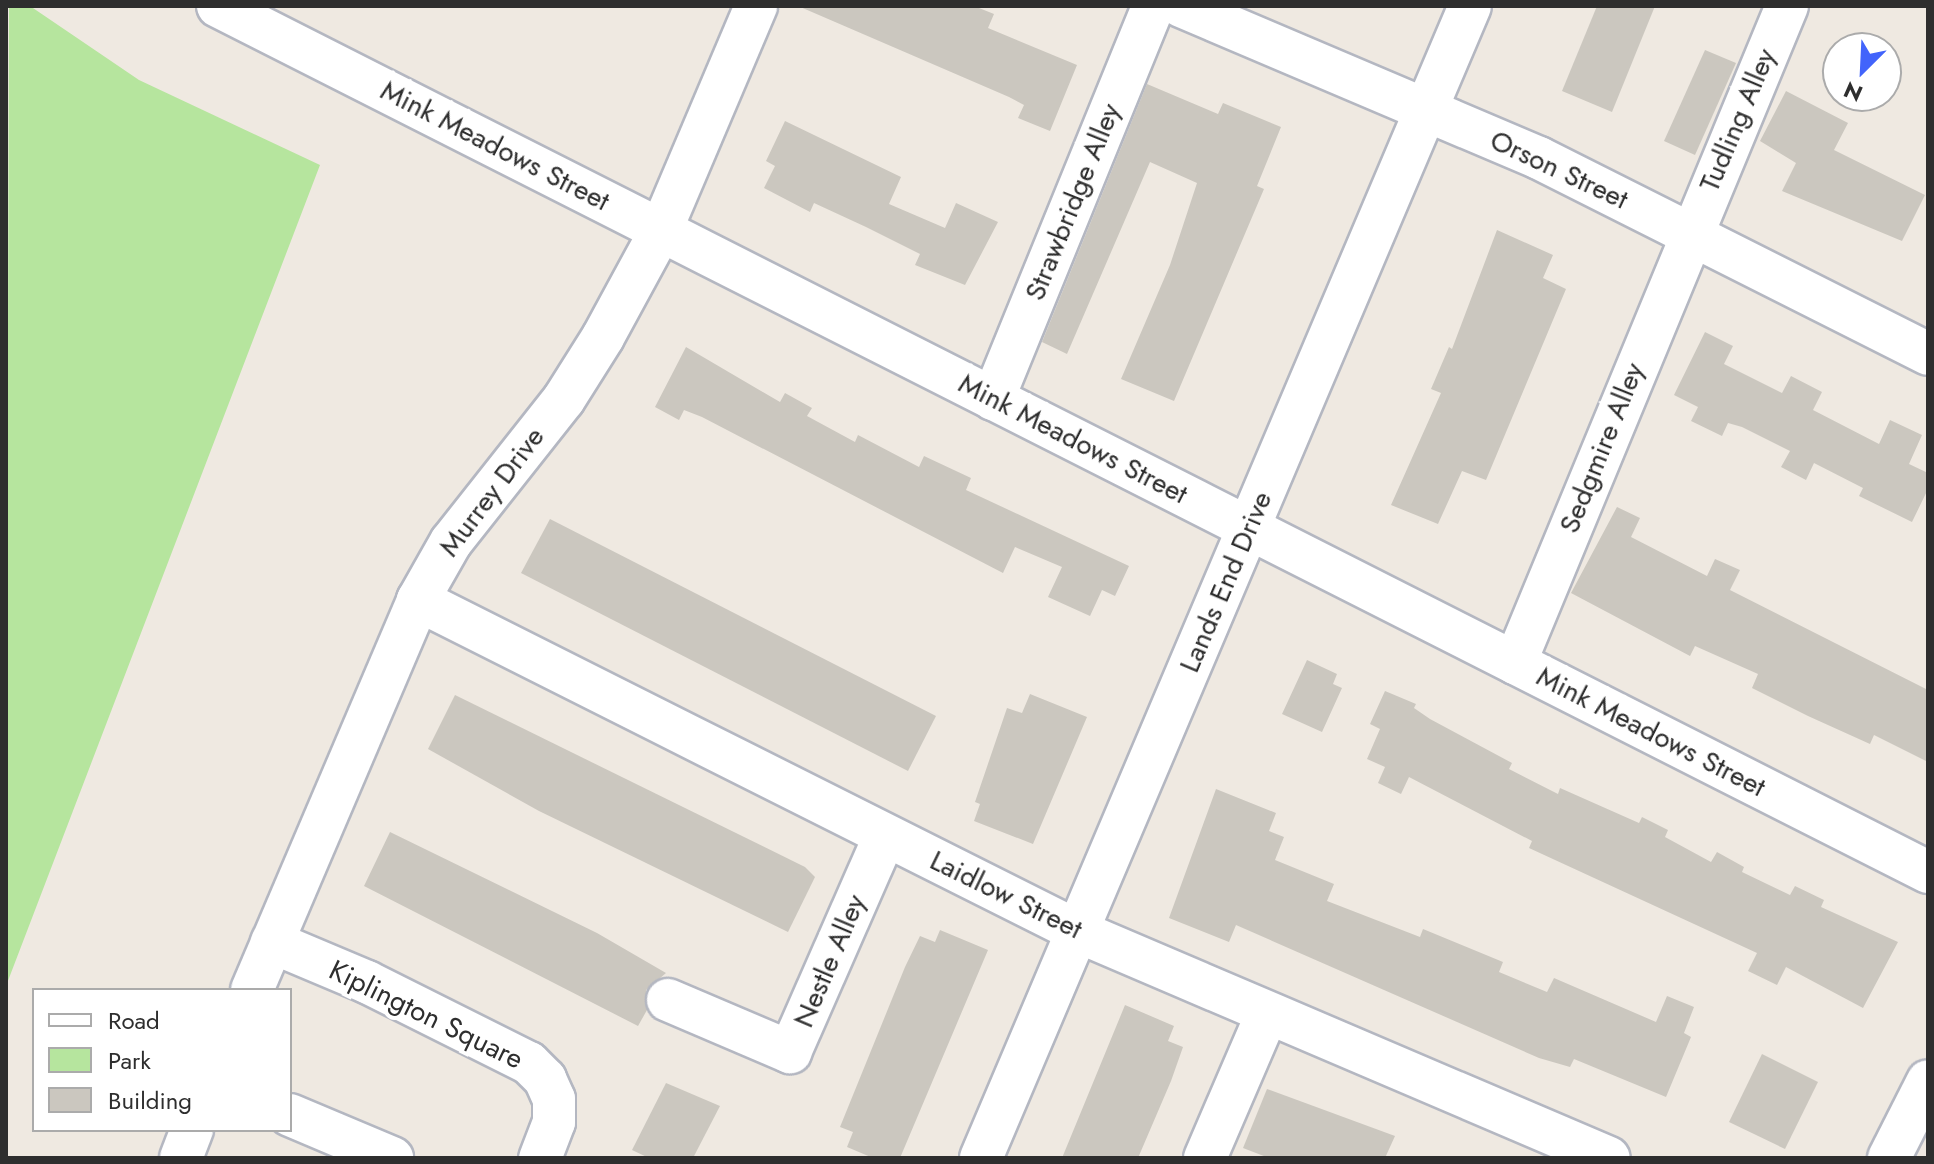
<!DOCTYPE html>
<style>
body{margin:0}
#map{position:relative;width:1934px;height:1164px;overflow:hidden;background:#efe9e1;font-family:Jost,sans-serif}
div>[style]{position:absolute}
.green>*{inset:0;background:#b6e59e}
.building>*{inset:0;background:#cbc7bf}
.roads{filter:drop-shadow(2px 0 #b4b7c1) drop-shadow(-2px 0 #b4b7c1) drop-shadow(0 2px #b4b7c1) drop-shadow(0 -2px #b4b7c1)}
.minor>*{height:42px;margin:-21px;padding:0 21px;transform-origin:21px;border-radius:21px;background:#fff}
span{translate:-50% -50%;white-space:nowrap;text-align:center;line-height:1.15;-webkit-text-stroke:8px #fff;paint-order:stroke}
.street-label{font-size:28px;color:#2e2e2e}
.frame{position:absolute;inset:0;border:8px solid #2e2e2e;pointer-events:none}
.legend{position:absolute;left:32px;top:988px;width:260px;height:144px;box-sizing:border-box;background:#fff;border:2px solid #ababab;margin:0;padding:10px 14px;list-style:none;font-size:24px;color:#2e2e2e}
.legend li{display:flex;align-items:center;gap:16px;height:40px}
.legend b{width:40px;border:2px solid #ababab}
.north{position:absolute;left:1822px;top:32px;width:80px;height:80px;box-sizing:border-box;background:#fff;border:2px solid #ababab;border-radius:50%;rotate:204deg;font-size:22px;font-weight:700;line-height:32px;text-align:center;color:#2e2e2e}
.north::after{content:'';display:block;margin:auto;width:28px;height:36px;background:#4264fb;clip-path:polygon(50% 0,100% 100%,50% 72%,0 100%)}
</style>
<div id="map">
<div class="green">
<i style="clip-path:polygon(9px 6px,30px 6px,139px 80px,320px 165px,6px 986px)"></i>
</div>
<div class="building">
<i style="clip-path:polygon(798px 6px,974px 6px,994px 14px,988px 28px,1077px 65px,1050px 131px,1018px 118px,1024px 105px,1009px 97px)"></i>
<i style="clip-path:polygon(1597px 6px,1655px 6px,1612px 112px,1562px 91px)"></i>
<i style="clip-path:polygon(1705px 50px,1736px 63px,1695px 155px,1664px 141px)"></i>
<i style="clip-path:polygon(1147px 84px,1218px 114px,1223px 103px,1281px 127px,1257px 186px,1264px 189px,1174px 401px,1121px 379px,1170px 265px,1197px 183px,1150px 162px,1067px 354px,1042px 342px)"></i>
<i style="clip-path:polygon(1786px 91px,1848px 123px,1834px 150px,1925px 195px,1902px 241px,1782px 191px,1796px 163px,1760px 141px)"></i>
<i style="clip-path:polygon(785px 121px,901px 177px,889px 204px,945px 228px,956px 203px,998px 222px,965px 285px,915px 265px,920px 254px,866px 227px,814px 203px,810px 212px,764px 188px,775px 166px,766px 161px)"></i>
<i style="clip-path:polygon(1497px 230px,1553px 255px,1543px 278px,1566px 289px,1486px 480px,1462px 471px,1438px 524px,1391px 505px,1441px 393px,1431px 389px,1449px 347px,1452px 349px)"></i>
<i style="clip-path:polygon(1705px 332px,1733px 346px,1724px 364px,1782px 393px,1791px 376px,1822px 392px,1813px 410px,1879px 444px,1890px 420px,1922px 435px,1909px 464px,1928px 473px,1928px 489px,1912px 522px,1859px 496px,1863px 488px,1814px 463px,1806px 480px,1781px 467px,1790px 451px,1742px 427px,1728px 423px,1722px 436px,1691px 421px,1698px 407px,1674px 395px)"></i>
<i style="clip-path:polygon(686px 347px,780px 402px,785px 393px,812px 408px,807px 416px,855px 442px,858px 435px,919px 467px,924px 456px,971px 478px,966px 490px,1129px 566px,1115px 596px,1102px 590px,1090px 616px,1048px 597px,1062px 567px,1015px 547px,1003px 573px,702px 417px,684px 410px,679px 420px,655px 407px)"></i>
<i style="clip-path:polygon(1617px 507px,1640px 518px,1631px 537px,1707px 576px,1715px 559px,1740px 570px,1730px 590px,1928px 690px,1928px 762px,1874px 735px,1870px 744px,1808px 716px,1752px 688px,1758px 674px,1695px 646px,1690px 656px,1571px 593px)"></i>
<i style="clip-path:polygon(550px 519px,936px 716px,908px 771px,521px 573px)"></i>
<i style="clip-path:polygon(1307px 660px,1337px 674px,1333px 684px,1342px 688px,1322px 732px,1282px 714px)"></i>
<i style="clip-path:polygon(1385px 691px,1416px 704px,1414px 708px,1430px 719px,1512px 763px,1509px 769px,1558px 794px,1560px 788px,1639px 823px,1642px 817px,1668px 830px,1665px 837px,1711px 862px,1717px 852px,1744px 867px,1742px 872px,1790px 895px,1795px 886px,1824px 900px,1821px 907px,1898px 942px,1863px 1008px,1786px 967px,1777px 985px,1748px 971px,1757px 953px,1529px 848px,1532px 841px,1409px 777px,1401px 794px,1378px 783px,1385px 767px,1367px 759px,1380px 729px,1370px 724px)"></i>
<i style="clip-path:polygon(1030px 694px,1087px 717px,1033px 844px,974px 821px,980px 804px,975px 802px,1007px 708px,1022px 713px)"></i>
<i style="clip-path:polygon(455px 695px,805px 867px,815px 877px,788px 932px,539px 811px,428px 749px)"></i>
<i style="clip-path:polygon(1216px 789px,1276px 813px,1269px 831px,1284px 837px,1275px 860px,1334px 884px,1327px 901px,1420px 937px,1423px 929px,1503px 962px,1499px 972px,1547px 992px,1554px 978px,1656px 1022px,1667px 996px,1694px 1007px,1684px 1033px,1691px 1037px,1666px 1097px,1574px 1059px,1570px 1067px,1539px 1058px,1236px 925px,1229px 942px,1169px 918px)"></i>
<i style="clip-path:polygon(390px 832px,597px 933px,666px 973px,646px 990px,647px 1010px,638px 1026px,364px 886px)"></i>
<i style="clip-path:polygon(940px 930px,988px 950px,900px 1158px,873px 1158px,847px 1147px,853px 1132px,840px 1127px,905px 967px,920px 936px,935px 942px)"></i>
<i style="clip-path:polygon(1125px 1005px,1174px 1026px,1168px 1041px,1183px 1047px,1171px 1081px,1138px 1158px,1062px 1158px)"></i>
<i style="clip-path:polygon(1762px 1054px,1818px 1082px,1785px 1149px,1729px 1122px)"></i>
<i style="clip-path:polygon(666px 1083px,720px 1106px,693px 1158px,649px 1158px,632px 1150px)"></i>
<i style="clip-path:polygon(1267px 1089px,1395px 1136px,1385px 1158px,1269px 1158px,1243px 1148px)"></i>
</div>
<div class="roads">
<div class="minor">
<i style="left:218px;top:6px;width:1917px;rotate:26.86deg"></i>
<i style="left:1181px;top:6px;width:389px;rotate:23deg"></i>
<i style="left:1539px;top:158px;width:436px;rotate:26.7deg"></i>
<i style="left:993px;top:399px;width:424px;rotate:-67.8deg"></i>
<i style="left:418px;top:600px;width:737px;rotate:26.67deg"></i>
<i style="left:1077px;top:931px;width:578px;rotate:23.11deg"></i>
<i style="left:1515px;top:663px;width:711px;rotate:-67.51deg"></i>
<i style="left:272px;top:942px;width:103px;rotate:22.8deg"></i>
<i style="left:367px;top:982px;width:181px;rotate:26.6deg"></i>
<i style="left:529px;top:1063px;width:23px;rotate:45deg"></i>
<i style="left:545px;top:1079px;width:22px;rotate:66deg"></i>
<i style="left:554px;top:1099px;width:23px;rotate:90deg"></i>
<i style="left:554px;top:1122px;width:39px;rotate:111deg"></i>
<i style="left:252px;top:990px;width:424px;rotate:-66.9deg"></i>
<i style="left:418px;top:600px;width:67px;rotate:-60.4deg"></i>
<i style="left:451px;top:542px;width:182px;rotate:-51.7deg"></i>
<i style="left:564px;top:399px;width:73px;rotate:-57.8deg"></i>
<i style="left:603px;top:337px;width:122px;rotate:-61.5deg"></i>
<i style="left:661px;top:230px;width:243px;rotate:-67deg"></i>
<i style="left:668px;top:1000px;width:133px;rotate:23.1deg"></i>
<i style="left:790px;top:1052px;width:236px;rotate:-66.3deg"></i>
<i style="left:290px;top:1115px;width:111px;rotate:22.9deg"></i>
<i style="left:181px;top:1158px;width:30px;rotate:-69deg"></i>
<i style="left:981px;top:1158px;width:1251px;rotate:-67deg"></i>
<i style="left:1205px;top:1158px;width:157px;rotate:-66.7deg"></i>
<i style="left:1889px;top:1158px;width:86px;rotate:-63.1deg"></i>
</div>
</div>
<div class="street-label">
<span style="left:1738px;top:120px;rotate:-67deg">Tudling Alley</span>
<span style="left:495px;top:146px;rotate:27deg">Mink Meadows Street</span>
<span style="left:1559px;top:170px;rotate:25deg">Orson Street</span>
<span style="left:1073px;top:202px;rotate:-68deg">Strawbridge Alley</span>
<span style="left:1073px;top:439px;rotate:27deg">Mink Meadows Street</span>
<span style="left:1602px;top:448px;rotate:-68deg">Sedgmire Alley</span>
<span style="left:492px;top:492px;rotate:-53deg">Murrey Drive</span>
<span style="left:1226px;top:582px;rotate:-67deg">Lands End Drive</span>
<span style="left:1651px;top:732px;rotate:27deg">Mink Meadows Street</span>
<span style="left:1006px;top:895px;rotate:26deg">Laidlow Street</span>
<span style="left:830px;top:961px;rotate:-67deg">Nestle Alley</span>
<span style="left:426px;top:1015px;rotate:26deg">Kiplington Square</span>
</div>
<div class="frame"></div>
<ul class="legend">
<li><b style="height:10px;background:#fff"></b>Road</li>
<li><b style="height:22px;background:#b6e59e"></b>Park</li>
<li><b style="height:22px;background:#cbc7bf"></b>Building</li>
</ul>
<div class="north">N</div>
</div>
